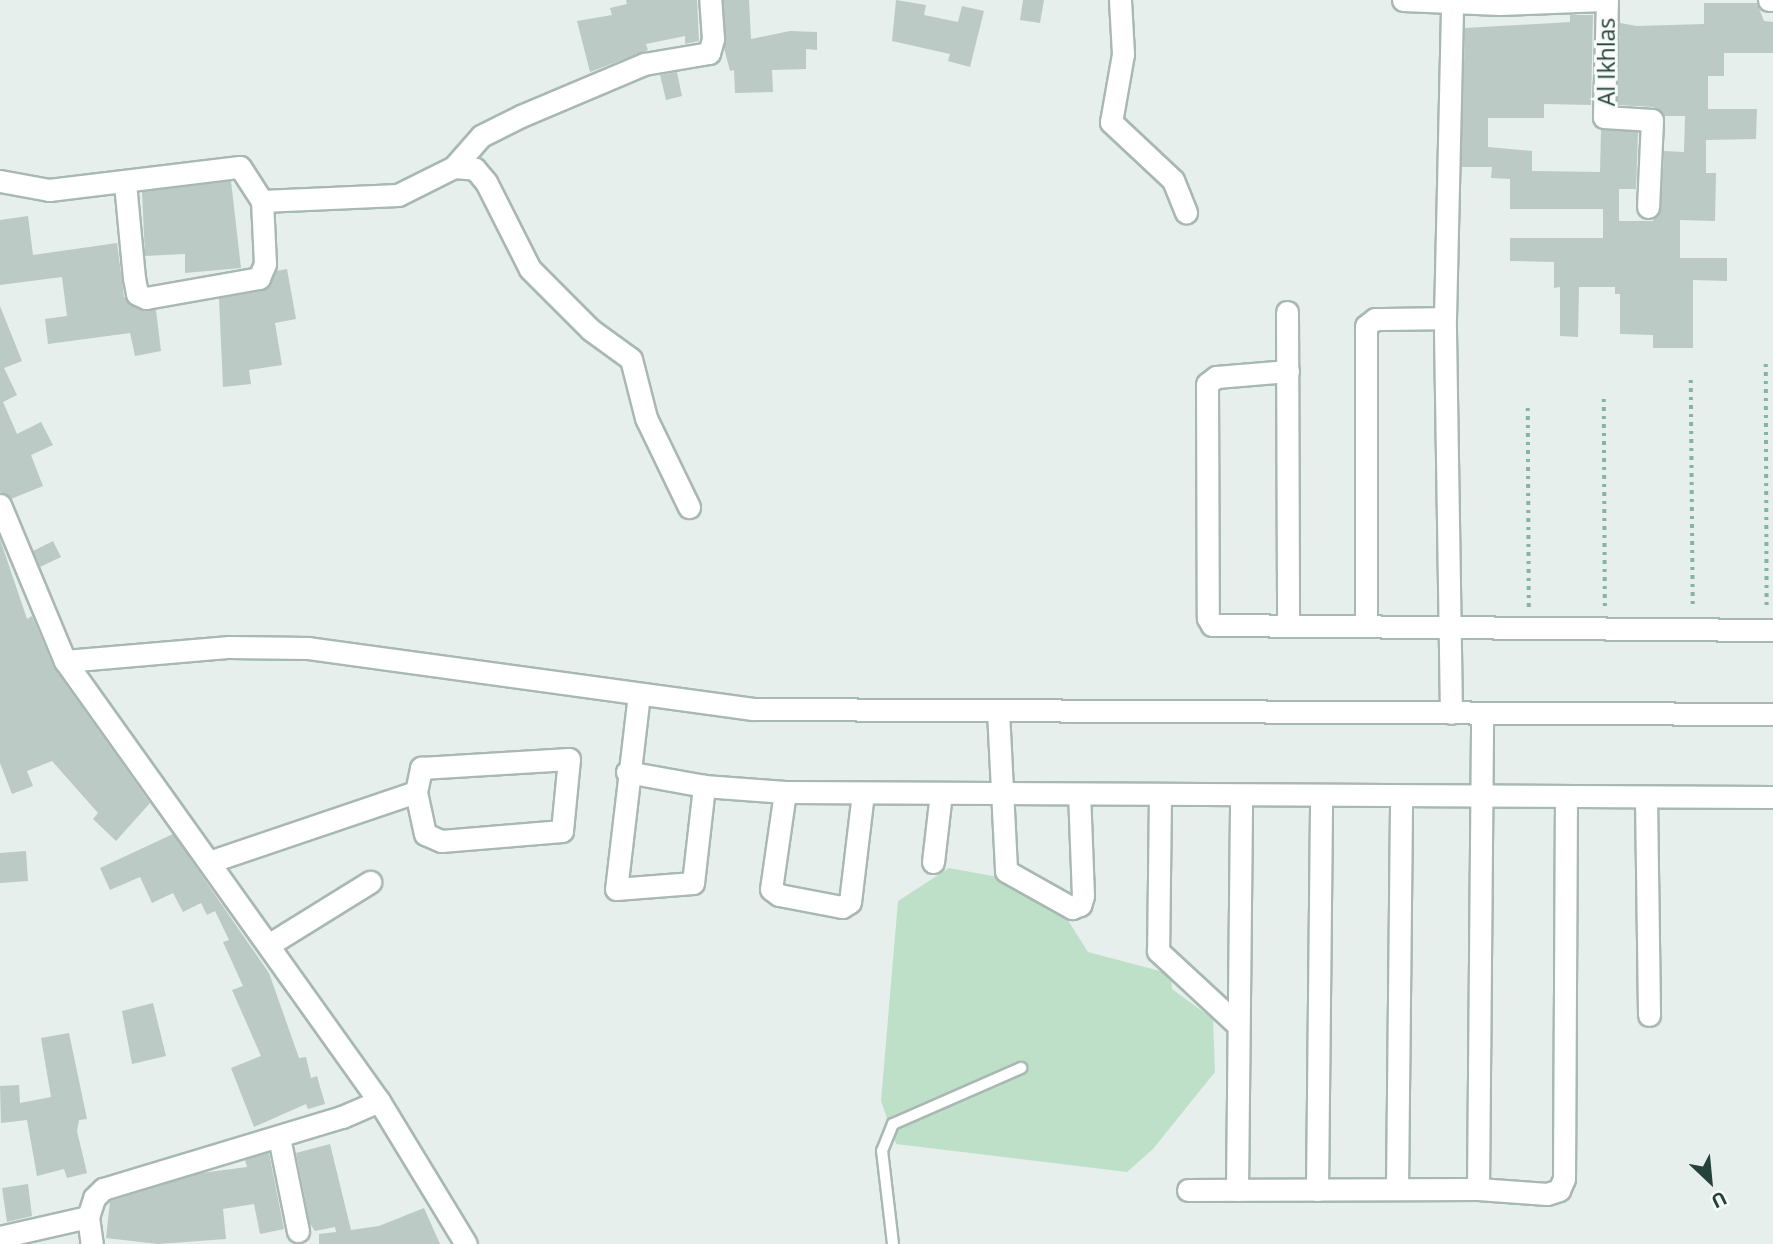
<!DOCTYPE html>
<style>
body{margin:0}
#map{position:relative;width:1773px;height:1244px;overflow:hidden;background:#e6efeb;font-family:"Open Sans",sans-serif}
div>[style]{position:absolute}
.green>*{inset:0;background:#bfe0c8}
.building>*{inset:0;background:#bbcac4}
.path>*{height:3.5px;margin-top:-1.75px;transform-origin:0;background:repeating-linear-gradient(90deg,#86b3a5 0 3.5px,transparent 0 8.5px)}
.roads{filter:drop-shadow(2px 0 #a8b8b2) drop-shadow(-2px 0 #a8b8b2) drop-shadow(0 2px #a8b8b2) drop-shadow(0 -2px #a8b8b2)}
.service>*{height:10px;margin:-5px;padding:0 5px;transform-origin:5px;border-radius:5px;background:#fff}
.minor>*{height:21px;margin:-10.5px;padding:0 10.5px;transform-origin:10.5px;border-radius:10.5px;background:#fff}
span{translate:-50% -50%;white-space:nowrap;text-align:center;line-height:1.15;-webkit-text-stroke:6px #f7fbf9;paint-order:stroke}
.street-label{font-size:23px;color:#24423a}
.north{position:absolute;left:1675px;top:1146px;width:70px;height:70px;-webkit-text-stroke:5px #f7fbf9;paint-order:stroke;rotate:154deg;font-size:19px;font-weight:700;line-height:28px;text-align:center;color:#24423a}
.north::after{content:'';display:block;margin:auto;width:24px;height:32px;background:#24423a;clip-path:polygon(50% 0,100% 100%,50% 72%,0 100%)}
</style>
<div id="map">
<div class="green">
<i style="clip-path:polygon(949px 868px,998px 877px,1062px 911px,1088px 952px,1171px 974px,1172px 989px,1213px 1019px,1215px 1072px,1153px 1149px,1127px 1172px,896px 1144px,881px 1101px,898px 901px)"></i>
</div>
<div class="building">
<i style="clip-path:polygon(626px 0,697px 0,699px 41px,685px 44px,685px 36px,646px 44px,648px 50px,590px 72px,577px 21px,612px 15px,610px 8px,627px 4px)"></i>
<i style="clip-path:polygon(723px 0,749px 0,751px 39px,790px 31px,817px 32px,817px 50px,806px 49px,806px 69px,772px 70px,773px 92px,735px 93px,734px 70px,730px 71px,724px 48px)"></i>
<i style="clip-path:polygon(896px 0,926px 5px,924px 15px,958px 22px,962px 6px,984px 11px,970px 67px,948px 61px,950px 54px,892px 41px)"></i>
<i style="clip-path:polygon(1023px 0,1044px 0,1040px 23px,1020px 20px)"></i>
<i style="clip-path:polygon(1704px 3px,1757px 3px,1764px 21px,1773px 22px,1773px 53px,1724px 53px,1724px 76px,1708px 76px,1708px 109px,1757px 109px,1756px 139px,1706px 140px,1706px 173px,1716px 173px,1715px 221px,1680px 220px,1680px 258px,1727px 258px,1727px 281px,1693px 280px,1693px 348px,1653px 348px,1653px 335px,1620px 334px,1620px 294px,1615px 294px,1615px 287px,1579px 287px,1578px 337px,1560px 336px,1560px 287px,1554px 288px,1554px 262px,1510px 261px,1510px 238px,1603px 238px,1603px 209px,1510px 209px,1510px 179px,1491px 178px,1492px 167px,1461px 167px,1465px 28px,1570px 22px,1570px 15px,1593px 15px,1591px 105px,1544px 104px,1544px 118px,1488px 118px,1488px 147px,1532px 151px,1532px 171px,1600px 172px,1601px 129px,1638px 132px,1636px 189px,1619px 189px,1619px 221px,1653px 221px,1661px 208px,1664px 151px,1684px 152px,1685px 116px,1664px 116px,1653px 107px,1617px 105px,1620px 15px,1620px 23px,1637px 26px,1704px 24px)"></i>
<i style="clip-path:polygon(677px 72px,682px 96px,666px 100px,660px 75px)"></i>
<i style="clip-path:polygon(231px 181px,241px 268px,185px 273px,185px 254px,145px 256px,142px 192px)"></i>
<i style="clip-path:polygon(28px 216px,33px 255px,117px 243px,124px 297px,141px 310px,156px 310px,161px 351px,135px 356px,130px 333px,48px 344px,45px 319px,67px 316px,62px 277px,0 285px,0 220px)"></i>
<i style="clip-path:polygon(287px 269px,296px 319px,275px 323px,282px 365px,249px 370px,251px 384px,223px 387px,219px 298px,262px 291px,276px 271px)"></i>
<i style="clip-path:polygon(0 306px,22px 361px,4px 368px,17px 395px,3px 402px,17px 434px,41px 422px,53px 445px,31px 455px,43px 486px,11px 499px,0 492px)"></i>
<i style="clip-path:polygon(0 539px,27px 619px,32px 616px,54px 668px,150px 803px,116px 841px,93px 819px,98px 813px,52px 761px,27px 771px,33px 786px,12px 794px,0 763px)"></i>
<i style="clip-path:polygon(53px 541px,61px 557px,40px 567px,33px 551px)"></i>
<i style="clip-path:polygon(173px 834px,269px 973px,299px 1058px,306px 1057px,311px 1078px,317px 1076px,325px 1104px,308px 1109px,306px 1104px,254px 1127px,231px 1068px,261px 1056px,232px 990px,243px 986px,223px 942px,229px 940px,215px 911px,207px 915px,201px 903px,183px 912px,173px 893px,152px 903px,140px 877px,110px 890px,100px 868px)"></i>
<i style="clip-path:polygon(26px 851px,28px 881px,0 883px,0 853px)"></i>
<i style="clip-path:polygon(153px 1003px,166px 1056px,132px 1064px,122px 1011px)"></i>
<i style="clip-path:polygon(69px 1033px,87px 1119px,79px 1120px,77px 1131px,87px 1173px,67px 1178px,64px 1169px,37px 1176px,27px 1120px,1px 1123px,0 1086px,19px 1085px,20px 1103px,51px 1097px,41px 1038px)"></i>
<i style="clip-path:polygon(330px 1144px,351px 1230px,379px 1226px,424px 1208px,440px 1244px,319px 1244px,319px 1234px,336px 1232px,335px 1227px,315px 1231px,310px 1224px,296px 1153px)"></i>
<i style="clip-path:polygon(269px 1153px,284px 1229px,260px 1234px,254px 1204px,223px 1209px,226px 1239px,158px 1244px,106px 1238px,110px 1201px,201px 1173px,247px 1167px,245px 1160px)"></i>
<i style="clip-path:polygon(28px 1184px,32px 1216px,7px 1222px,2px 1188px)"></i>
</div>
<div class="path">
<i style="left:1766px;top:364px;width:246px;rotate:89.8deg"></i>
<i style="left:1691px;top:380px;width:229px;rotate:89.5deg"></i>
<i style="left:1604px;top:399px;width:210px;rotate:89.7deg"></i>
<i style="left:1528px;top:408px;width:200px;rotate:89.7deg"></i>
</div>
<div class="roads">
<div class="service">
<i style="left:893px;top:1244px;width:94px;rotate:-96.7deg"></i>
<i style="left:882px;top:1151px;width:29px;rotate:-68deg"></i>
<i style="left:893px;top:1124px;width:140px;rotate:-23.6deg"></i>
</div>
<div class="minor">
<i style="left:1120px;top:0;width:54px;rotate:86.8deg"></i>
<i style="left:1123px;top:54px;width:69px;rotate:100deg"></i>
<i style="left:1111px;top:122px;width:85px;rotate:43.1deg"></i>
<i style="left:1173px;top:180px;width:35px;rotate:68deg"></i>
<i style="left:1403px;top:0;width:97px;rotate:2.4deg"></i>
<i style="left:1500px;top:4px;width:104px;rotate:-2.2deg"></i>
<i style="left:1607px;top:0;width:117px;rotate:91.5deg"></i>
<i style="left:1604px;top:117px;width:48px;rotate:3.6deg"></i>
<i style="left:1652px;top:120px;width:87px;rotate:92.6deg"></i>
<i style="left:1769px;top:0;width:4px"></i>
<i style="left:454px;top:167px;width:41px;rotate:-48.9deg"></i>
<i style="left:481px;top:136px;width:45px;rotate:-26.6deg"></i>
<i style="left:521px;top:116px;width:134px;rotate:-22.9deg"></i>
<i style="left:644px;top:64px;width:66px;rotate:-9.6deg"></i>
<i style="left:709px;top:53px;width:15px;rotate:-74deg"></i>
<i style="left:713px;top:39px;width:39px;rotate:-94deg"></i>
<i style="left:0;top:181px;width:50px;rotate:10.4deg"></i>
<i style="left:49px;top:190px;width:192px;rotate:-6.9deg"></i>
<i style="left:240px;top:167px;width:40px;rotate:57.1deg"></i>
<i style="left:262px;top:201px;width:136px;rotate:-2.5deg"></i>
<i style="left:398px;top:195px;width:63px;rotate:-26.6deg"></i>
<i style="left:454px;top:167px;width:21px;rotate:5deg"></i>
<i style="left:475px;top:169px;width:17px;rotate:50deg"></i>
<i style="left:486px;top:182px;width:97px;rotate:63.2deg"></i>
<i style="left:530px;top:269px;width:86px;rotate:45deg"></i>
<i style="left:591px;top:330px;width:49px;rotate:35.9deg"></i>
<i style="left:631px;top:359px;width:61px;rotate:75.7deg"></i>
<i style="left:646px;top:418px;width:99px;rotate:64.2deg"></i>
<i style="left:125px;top:183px;width:95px;rotate:84.6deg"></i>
<i style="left:134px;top:278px;width:16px;rotate:79deg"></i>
<i style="left:137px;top:294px;width:10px;rotate:24deg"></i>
<i style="left:146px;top:298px;width:115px;rotate:-10deg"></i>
<i style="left:259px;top:278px;width:15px;rotate:-67deg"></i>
<i style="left:265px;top:264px;width:63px;rotate:-92.7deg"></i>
<i style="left:1287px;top:312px;width:314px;rotate:89.8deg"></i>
<i style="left:1288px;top:371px;width:72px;rotate:175.2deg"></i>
<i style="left:1216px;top:377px;width:11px;rotate:142deg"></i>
<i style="left:1207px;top:384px;width:234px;rotate:89.8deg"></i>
<i style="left:1208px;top:618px;width:8px;rotate:60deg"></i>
<i style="left:1212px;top:625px;width:561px;rotate:0.51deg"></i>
<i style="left:0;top:505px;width:169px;rotate:67.4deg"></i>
<i style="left:65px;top:661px;width:541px;rotate:54.49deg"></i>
<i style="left:379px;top:1101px;width:167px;rotate:58.7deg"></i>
<i style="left:1366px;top:626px;width:300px;rotate:-90deg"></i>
<i style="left:1366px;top:326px;width:11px;rotate:-38deg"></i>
<i style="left:1375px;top:319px;width:70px;rotate:-0.8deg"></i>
<i style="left:65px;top:661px;width:165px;rotate:-4.9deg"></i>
<i style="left:229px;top:647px;width:79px;rotate:0.7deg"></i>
<i style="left:308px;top:648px;width:448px;rotate:7.8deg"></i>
<i style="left:752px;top:709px;width:1021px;rotate:0.28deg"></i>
<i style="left:639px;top:694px;width:196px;rotate:96.7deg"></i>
<i style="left:616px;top:889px;width:77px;rotate:-4.5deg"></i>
<i style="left:693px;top:883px;width:98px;rotate:-83.5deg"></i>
<i style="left:998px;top:711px;width:160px;rotate:87.1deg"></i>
<i style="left:1006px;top:871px;width:76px;rotate:29.3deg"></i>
<i style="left:1072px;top:908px;width:9px;rotate:-21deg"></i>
<i style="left:1080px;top:905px;width:9px;rotate:-72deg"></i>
<i style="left:1083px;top:896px;width:102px;rotate:-92.2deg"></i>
<i style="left:1451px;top:713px;width:395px;rotate:-90.9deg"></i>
<i style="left:1445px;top:318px;width:314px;rotate:-88.7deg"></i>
<i style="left:569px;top:759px;width:72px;rotate:95.6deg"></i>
<i style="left:562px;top:831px;width:121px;rotate:175.3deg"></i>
<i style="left:441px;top:841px;width:17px;rotate:-156deg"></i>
<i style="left:425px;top:834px;width:43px;rotate:-102.1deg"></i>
<i style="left:416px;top:792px;width:25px;rotate:-78deg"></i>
<i style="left:421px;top:768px;width:148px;rotate:-3.5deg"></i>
<i style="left:627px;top:772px;width:78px;rotate:10.3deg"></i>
<i style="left:704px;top:786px;width:81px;rotate:4.2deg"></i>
<i style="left:785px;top:792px;width:988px;rotate:0.29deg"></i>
<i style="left:785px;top:792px;width:98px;rotate:98.2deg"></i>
<i style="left:771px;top:889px;width:10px;rotate:37deg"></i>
<i style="left:779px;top:895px;width:64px;rotate:10.8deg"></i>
<i style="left:842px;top:907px;width:9px;rotate:-32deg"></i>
<i style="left:850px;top:902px;width:110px;rotate:-83.2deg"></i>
<i style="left:1160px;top:795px;width:156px;rotate:90.7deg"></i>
<i style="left:1158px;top:951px;width:109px;rotate:42.8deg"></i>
<i style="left:1646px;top:797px;width:218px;rotate:89.2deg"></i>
<i style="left:212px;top:861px;width:215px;rotate:-18.7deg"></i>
<i style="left:933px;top:862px;width:69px;rotate:-83.4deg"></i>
<i style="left:270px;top:944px;width:118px;rotate:-31.8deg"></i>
<i style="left:279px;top:1137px;width:96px;rotate:78.6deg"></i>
<i style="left:1397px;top:1189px;width:393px;rotate:-89.4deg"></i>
<i style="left:1478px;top:1189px;width:476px;rotate:-89.5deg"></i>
<i style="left:1188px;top:1190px;width:290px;rotate:-0.2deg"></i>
<i style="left:1478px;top:1189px;width:69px;rotate:4.1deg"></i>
<i style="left:1547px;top:1194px;width:13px;rotate:-18deg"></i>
<i style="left:1559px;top:1190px;width:12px;rotate:-66deg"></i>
<i style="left:1564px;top:1179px;width:383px;rotate:-89.7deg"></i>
<i style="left:1237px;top:1190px;width:395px;rotate:-89.4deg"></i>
<i style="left:1317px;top:1190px;width:395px;rotate:-89.4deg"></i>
<i style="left:88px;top:1217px;width:27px;rotate:82deg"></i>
<i style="left:0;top:1237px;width:90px;rotate:-12.8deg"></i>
<i style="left:88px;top:1217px;width:20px;rotate:-72deg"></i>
<i style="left:94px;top:1198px;width:13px;rotate:-45deg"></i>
<i style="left:103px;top:1189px;width:250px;rotate:-16.8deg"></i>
<i style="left:342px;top:1117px;width:40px;rotate:-23.4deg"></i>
</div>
</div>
<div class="street-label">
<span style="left:1606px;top:62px;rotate:-90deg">Al Ikhlas</span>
</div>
<div class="north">U</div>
</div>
